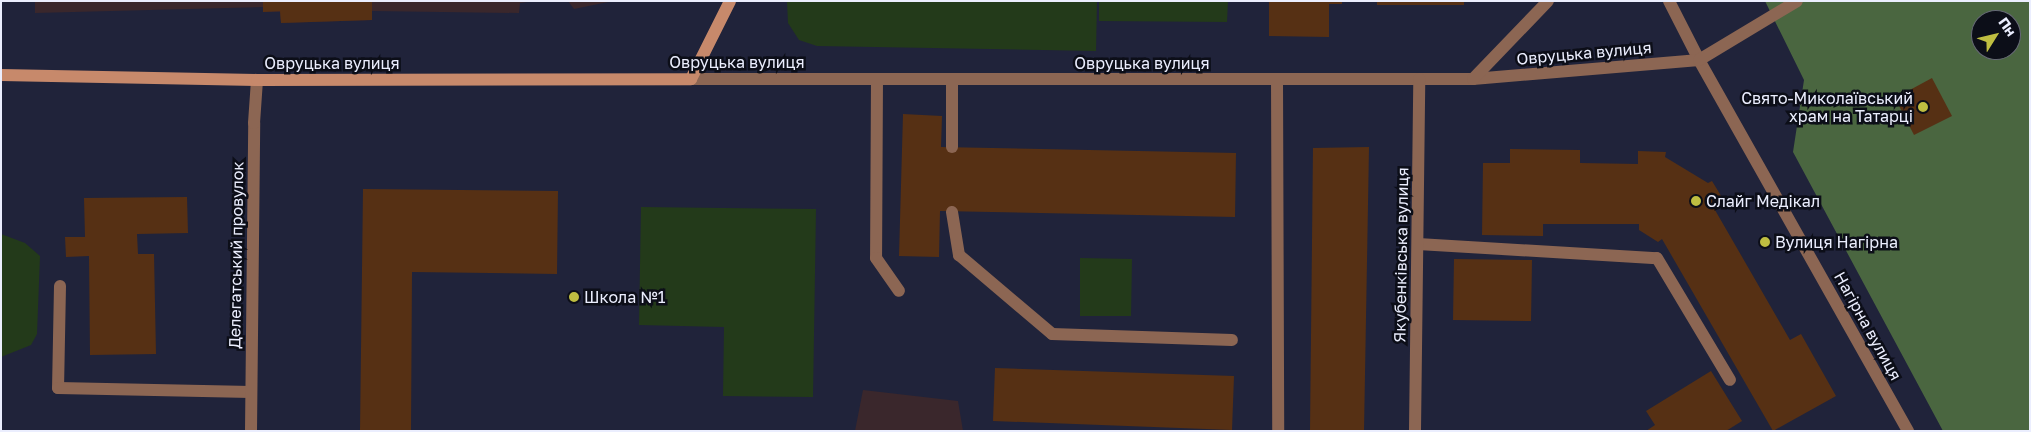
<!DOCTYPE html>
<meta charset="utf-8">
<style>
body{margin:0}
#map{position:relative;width:2031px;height:432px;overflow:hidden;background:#20233a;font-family:"Golos Text",sans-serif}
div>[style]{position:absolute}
.industrial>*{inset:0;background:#3a272c}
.green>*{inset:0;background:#233a1a}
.forest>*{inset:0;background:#4a6640}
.building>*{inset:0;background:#563014}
.lane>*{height:12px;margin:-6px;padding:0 6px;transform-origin:6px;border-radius:6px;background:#8c6653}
.street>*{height:12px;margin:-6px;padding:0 6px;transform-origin:6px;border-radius:6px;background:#8c6653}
.secondary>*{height:12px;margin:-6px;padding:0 6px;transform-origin:6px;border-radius:6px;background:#c7896b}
.dots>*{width:14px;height:14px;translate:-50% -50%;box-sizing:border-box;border:2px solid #0c0e18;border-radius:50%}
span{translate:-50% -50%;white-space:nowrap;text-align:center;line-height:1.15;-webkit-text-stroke:5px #0c0e18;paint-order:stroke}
.street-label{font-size:16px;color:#ebeefe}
.poi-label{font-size:16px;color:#ebeefe}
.right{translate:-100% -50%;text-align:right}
.left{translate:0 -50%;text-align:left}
.frame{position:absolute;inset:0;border:2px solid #ebeefe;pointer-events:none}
.north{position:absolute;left:1971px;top:10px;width:50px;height:50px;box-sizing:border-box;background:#0c0e18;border:1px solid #656874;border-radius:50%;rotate:54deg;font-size:14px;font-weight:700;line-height:20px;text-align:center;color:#ebeefe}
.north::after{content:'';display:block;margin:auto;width:18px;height:22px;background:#bfbe41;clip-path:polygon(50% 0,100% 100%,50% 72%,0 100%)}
</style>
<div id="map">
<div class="industrial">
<i style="clip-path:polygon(35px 1px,535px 1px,520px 3px,519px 13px,372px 11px,372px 20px,281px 23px,280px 12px,263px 12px,263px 7px,35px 13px)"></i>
<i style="clip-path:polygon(568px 1px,613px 1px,574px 9px)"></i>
<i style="clip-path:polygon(863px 390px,958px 401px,963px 431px,855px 431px)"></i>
</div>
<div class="green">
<i style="clip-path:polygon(787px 1px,1097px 1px,1096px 51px,817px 46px,799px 40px,788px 23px)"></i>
<i style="clip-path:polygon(1099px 1px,1228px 1px,1227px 22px,1099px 21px)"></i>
<i style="clip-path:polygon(641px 207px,816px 209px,813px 397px,723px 396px,724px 327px,639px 325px)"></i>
<i style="clip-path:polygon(1px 234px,25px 243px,40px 256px,37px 334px,31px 345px,1px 357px)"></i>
<i style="clip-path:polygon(1080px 258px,1132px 259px,1131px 316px,1080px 316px)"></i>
</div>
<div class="forest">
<i style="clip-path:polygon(evenodd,1765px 1px,2030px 1px,2030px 431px,1943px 431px,1793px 152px,1804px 80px,1765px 1px,1981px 20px,2011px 20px,2011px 50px,1981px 50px,1981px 20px)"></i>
</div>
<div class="building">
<i style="clip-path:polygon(263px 1px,372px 1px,372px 20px,281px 23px,280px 11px,263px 12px)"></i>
<i style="clip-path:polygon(1269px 1px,1342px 1px,1342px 4px,1329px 4px,1329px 37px,1269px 36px)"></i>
<i style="clip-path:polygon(1377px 1px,1464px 1px,1464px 5px,1377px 5px)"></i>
<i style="clip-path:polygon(1932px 78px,1952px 116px,1914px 135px,1895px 98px)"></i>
<i style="clip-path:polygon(903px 114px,942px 116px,941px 147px,1236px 153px,1235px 217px,940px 211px,939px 257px,899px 256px)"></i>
<i style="clip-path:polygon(1369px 147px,1364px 431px,1310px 431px,1313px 148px)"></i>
<i style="clip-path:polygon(1510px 149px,1580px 150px,1580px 163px,1638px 164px,1638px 151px,1666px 152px,1665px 157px,1708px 183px,1712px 181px,1726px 204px,1715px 210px,1790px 340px,1801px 334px,1836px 396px,1773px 431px,1662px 239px,1658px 242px,1639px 230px,1639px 224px,1543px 224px,1543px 236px,1482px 235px,1483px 163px,1510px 163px)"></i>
<i style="clip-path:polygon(363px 189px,558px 191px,557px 274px,412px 272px,411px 431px,360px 431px)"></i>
<i style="clip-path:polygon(187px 197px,188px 233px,137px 234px,138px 254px,154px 254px,156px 354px,90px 355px,89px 256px,66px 257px,65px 237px,85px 237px,84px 198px)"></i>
<i style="clip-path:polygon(1454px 259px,1532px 260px,1531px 321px,1453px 320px)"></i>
<i style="clip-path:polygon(995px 368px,1234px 376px,1232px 430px,993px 421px)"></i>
<i style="clip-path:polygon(1711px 371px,1742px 421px,1726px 431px,1646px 431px,1655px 425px,1646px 411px)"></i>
</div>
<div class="lane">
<i style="left:877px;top:79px;width:179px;rotate:90.3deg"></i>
<i style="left:876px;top:258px;width:40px;rotate:55.1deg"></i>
<i style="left:952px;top:79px;width:68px;rotate:90deg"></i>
<i style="left:1277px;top:79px;width:352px;rotate:89.8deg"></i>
<i style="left:952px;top:212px;width:44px;rotate:80.8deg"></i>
<i style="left:959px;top:255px;width:122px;rotate:40.3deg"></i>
<i style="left:1052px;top:334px;width:180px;rotate:1.9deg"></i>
<i style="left:1418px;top:244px;width:239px;rotate:3.4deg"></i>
<i style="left:1657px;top:258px;width:142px;rotate:59.1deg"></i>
<i style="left:60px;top:286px;width:102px;rotate:91.1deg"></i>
<i style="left:58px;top:388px;width:193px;rotate:1.2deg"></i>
</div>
<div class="street">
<i style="left:1669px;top:1px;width:66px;rotate:63deg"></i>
<i style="left:1699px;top:60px;width:426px;rotate:60.6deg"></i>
<i style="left:691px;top:79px;width:782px"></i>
<i style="left:1473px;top:79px;width:227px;rotate:-4.8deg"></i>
<i style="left:1699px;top:60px;width:114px;rotate:-31deg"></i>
<i style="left:1473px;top:79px;width:108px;rotate:-46.1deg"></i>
<i style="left:251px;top:431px;width:308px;rotate:-89.4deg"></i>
<i style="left:254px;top:123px;width:43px;rotate:-86deg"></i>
<i style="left:1415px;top:431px;width:352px;rotate:-89.3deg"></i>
</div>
<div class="secondary">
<i style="left:1px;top:75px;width:256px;rotate:1.1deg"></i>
<i style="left:257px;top:80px;width:434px;rotate:-0.1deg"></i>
<i style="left:691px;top:79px;width:87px;rotate:-63.4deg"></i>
</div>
<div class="dots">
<i style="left:1923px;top:107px;background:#bfbe41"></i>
<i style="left:1696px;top:201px;background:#bfbe41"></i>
<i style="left:1765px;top:242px;background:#bfbe41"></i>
<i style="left:574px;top:297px;background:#bfbe41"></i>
</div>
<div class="street-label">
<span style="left:1584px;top:53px;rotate:-5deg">Овруцька вулиця</span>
<span style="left:737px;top:62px">Овруцька вулиця</span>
<span style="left:332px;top:63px">Овруцька вулиця</span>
<span style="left:1142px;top:63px">Овруцька вулиця</span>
<span style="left:236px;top:255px;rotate:-89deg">Делегатський провулок</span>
<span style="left:1401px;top:255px;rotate:-89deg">Якубенківська вулиця</span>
<span style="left:1868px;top:326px;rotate:61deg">Нагірна вулиця</span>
</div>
<div class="poi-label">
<span class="right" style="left:1913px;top:107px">Свято-Миколаївський<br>храм на Татарці</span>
<span class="left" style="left:1706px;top:201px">Слайг Медікал</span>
<span class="left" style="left:1775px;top:242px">Вулиця Нагірна</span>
<span class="left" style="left:584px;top:297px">Школа №1</span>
</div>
<div class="frame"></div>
<div class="north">Пн</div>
</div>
